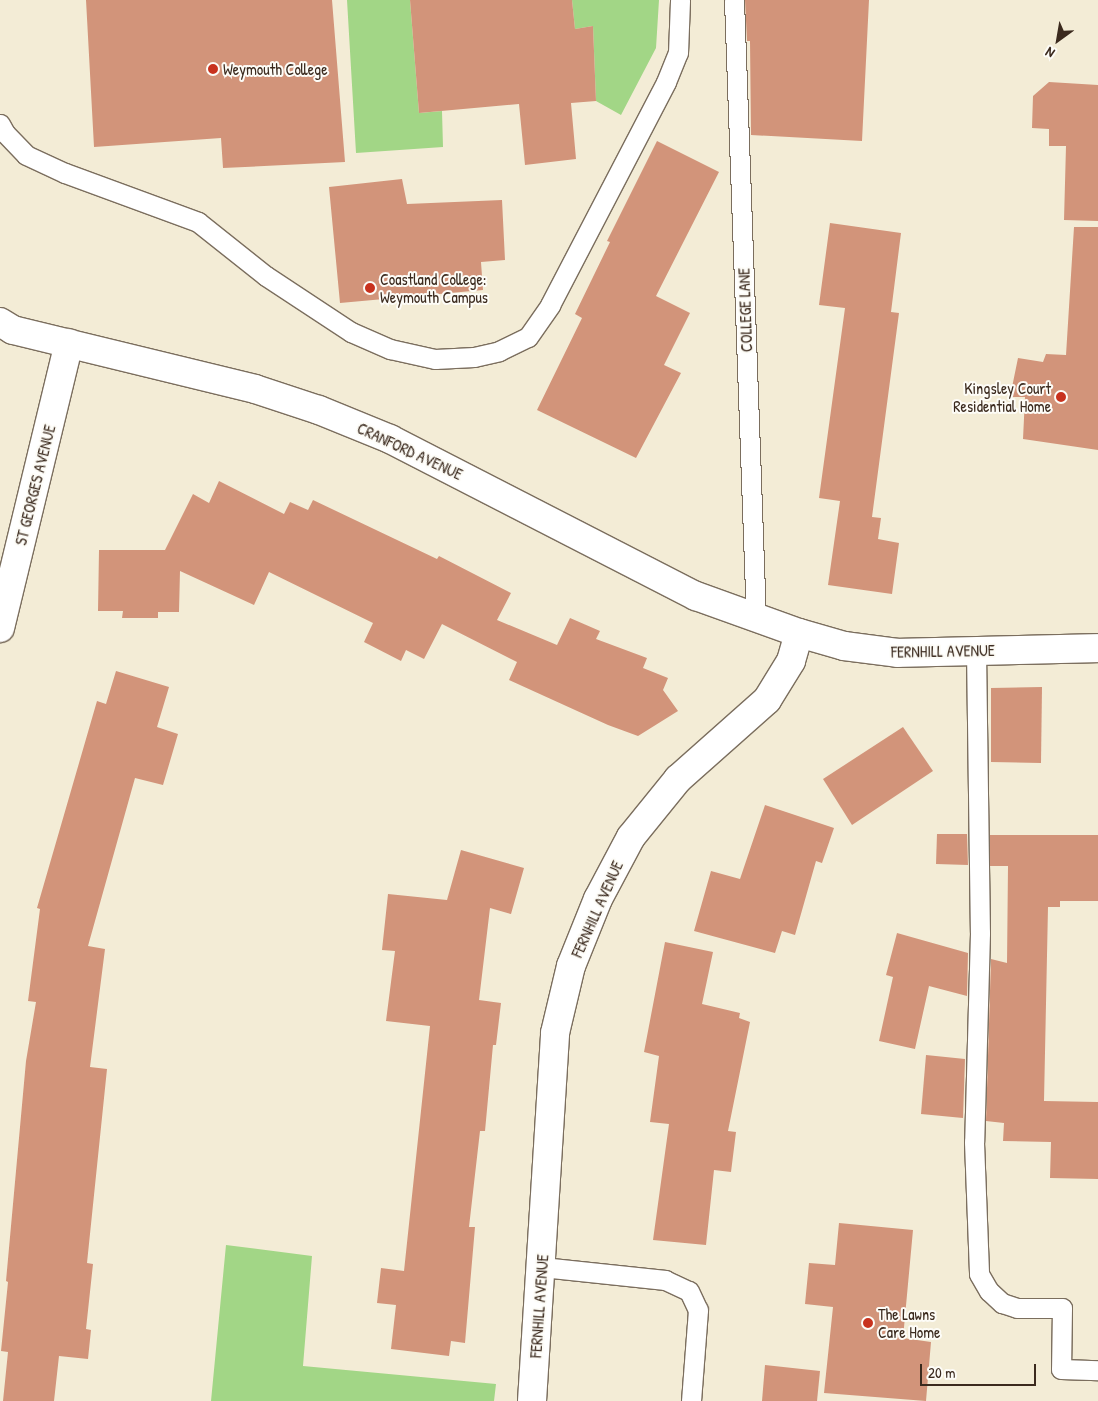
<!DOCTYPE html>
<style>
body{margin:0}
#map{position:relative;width:1098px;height:1401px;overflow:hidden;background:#f3ecd6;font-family:"Patrick Hand",sans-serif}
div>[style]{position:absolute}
.green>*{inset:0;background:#a2d686}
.building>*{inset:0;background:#d2947a}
.roads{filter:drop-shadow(1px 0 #7b6e5e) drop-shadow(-1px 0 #7b6e5e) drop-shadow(0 1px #7b6e5e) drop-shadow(0 -1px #7b6e5e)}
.service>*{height:19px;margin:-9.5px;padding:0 9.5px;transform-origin:9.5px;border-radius:9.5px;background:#fff}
.minor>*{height:28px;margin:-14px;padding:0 14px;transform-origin:14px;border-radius:14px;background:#fff}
.dots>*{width:14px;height:14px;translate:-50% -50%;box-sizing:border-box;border:2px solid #fdfcf7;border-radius:50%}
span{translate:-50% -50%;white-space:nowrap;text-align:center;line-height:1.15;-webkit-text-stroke:4px #fdfcf7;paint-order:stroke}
.poi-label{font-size:16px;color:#3b2a1e}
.left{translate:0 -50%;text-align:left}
.right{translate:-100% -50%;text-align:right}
.street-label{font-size:16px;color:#3b2a1e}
.north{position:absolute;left:1033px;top:15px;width:50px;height:50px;-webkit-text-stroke:4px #fdfcf7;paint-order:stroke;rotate:212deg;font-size:14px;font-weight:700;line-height:20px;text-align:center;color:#3b2a1e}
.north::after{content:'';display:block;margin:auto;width:18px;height:22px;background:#3b2a1e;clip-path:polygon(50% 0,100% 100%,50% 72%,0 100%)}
.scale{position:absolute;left:920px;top:1364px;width:116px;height:22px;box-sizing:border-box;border:2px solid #3b2a1e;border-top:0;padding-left:6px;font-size:15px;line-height:18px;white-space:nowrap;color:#3b2a1e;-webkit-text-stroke:4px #fdfcf7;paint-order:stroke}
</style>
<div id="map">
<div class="green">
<i style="clip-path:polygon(347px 0,410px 0,419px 113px,442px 111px,443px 147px,356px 153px)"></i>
<i style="clip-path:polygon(572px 0,659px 0,656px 48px,621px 115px,596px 101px,593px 26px,575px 29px)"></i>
<i style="clip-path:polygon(226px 1245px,312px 1256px,303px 1366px,496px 1384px,494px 1401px,211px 1401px)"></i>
</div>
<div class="building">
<i style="clip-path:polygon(86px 0,332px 0,345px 162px,223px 168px,221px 138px,94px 147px)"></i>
<i style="clip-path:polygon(410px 0,572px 0,575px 29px,593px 26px,596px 101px,571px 103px,576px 159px,525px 165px,519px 104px,419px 113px)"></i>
<i style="clip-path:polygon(745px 0,869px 0,862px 141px,751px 135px,750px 41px,747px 41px)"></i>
<i style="clip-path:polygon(1049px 82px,1098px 85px,1098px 221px,1064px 220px,1066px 146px,1049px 146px,1049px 129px,1032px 128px,1033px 96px)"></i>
<i style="clip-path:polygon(657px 141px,719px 172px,656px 296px,690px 313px,664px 365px,681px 373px,636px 458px,537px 410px,582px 318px,575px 314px,610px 242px,607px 241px)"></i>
<i style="clip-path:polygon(402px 179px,407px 204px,502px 200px,505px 260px,481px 262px,483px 290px,340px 303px,329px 187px)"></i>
<i style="clip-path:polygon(830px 223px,901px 233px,891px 312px,899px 313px,872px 517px,881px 518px,878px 539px,899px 543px,892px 594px,828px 585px,840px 501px,819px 498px,845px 308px,819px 305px)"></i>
<i style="clip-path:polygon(1074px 227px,1098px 227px,1098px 450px,1023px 439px,1025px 397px,1010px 397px,1018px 358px,1043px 362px,1046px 354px,1066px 355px)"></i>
<i style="clip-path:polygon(219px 481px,284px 514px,290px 502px,308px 510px,313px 500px,437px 559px,439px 556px,511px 593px,497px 620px,557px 645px,570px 618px,600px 631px,596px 639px,647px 658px,643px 668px,668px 678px,663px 690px,678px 711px,638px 736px,608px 725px,509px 680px,517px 662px,442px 624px,424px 659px,406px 650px,401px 661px,364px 642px,373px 623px,269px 572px,254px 605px,180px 571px,179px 612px,158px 612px,158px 618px,122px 618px,123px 611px,98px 611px,99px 550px,165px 550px,193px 494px,209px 503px)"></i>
<i style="clip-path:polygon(116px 671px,169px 687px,157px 727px,178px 734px,163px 785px,135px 778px,88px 946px,105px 949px,90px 1067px,107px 1069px,87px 1263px,93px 1264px,86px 1329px,91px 1330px,88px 1359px,59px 1356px,54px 1401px,3px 1401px,8px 1352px,1px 1351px,8px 1282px,6px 1281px,26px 1061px,36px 1002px,28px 1001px,40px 909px,37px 908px,97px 701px,106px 704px)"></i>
<i style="clip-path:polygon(1042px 687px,1041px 763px,991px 762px,991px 688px)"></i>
<i style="clip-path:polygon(903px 727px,933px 771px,852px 825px,823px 779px)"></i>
<i style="clip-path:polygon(765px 805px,834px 828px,822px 863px,816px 861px,795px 935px,782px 931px,775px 953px,694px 931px,711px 871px,740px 879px)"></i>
<i style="clip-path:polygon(937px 834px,967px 834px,968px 865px,936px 864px)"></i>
<i style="clip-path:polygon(990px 835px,1098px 835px,1098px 901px,1060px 901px,1060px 907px,1048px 907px,1044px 1101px,1098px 1102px,1098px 1179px,1050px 1178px,1051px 1142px,1003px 1141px,1004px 1123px,986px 1121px,991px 959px,1007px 963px,1008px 866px,990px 866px)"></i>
<i style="clip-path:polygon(461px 850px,524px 868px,511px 914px,490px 908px,479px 1000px,501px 1003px,496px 1045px,493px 1045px,485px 1131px,480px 1131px,469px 1227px,475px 1227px,465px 1343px,451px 1341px,449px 1356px,391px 1349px,396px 1305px,377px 1303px,381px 1268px,404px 1271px,430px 1026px,386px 1021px,395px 951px,382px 950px,388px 894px,447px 900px)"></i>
<i style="clip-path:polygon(897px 933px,968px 953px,967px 996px,929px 986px,915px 1049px,879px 1041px,893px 977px,886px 975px)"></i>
<i style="clip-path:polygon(665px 942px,713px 952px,702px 1004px,740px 1013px,739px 1018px,750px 1022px,728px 1131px,736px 1132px,731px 1172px,714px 1170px,706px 1245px,653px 1240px,669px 1124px,650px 1122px,659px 1056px,644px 1052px)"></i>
<i style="clip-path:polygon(926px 1055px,965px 1059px,963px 1118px,921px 1114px)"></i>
<i style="clip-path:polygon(839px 1223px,913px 1230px,903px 1338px,931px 1342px,926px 1401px,824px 1393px,833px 1307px,805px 1304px,809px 1263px,835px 1265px)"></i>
<i style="clip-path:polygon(765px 1365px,820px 1371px,817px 1401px,762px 1401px)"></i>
</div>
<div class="roads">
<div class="service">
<i style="left:734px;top:0;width:621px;rotate:87.97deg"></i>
<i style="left:0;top:124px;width:10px;rotate:61deg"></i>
<i style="left:5px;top:133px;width:30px;rotate:46deg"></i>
<i style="left:26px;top:155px;width:43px;rotate:24.8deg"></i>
<i style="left:65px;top:173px;width:142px;rotate:20.2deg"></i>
<i style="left:198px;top:222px;width:87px;rotate:38.5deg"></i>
<i style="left:266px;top:276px;width:102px;rotate:33.4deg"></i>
<i style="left:351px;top:332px;width:43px;rotate:23.6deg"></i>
<i style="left:390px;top:349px;width:46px;rotate:12.5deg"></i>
<i style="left:435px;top:359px;width:39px;rotate:-3deg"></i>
<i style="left:474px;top:357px;width:26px;rotate:-13deg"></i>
<i style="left:499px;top:351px;width:32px;rotate:-26deg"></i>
<i style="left:528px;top:337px;width:39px;rotate:-55deg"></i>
<i style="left:550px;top:305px;width:251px;rotate:-62.5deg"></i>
<i style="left:666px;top:82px;width:31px;rotate:-68deg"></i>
<i style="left:678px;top:53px;width:53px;rotate:-87.8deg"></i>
<i style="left:976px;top:650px;width:283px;rotate:89.2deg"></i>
<i style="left:980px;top:933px;width:209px;rotate:91.6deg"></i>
<i style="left:974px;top:1142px;width:132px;rotate:87.8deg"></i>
<i style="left:979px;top:1274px;width:20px;rotate:60deg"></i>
<i style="left:989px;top:1291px;width:18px;rotate:43deg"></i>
<i style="left:1002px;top:1303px;width:16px;rotate:18deg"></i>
<i style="left:1017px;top:1308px;width:45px"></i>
<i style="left:1062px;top:1308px;width:61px;rotate:90.9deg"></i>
<i style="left:1061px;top:1369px;width:37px;rotate:2deg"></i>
<i style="left:542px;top:1267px;width:124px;rotate:6deg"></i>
<i style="left:665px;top:1280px;width:26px;rotate:25deg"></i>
<i style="left:689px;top:1291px;width:21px;rotate:65deg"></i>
<i style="left:698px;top:1310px;width:91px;rotate:94.4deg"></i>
</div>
<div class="minor">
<i style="left:0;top:322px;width:15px;rotate:32deg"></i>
<i style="left:13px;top:330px;width:249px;rotate:13.7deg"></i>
<i style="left:255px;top:389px;width:67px;rotate:18.2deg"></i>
<i style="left:319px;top:410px;width:77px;rotate:22.2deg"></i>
<i style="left:390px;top:439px;width:344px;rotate:27.2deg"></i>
<i style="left:696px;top:596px;width:109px;rotate:19.8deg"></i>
<i style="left:0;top:628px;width:293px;rotate:-76.4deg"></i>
<i style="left:532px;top:1401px;width:369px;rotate:-86.4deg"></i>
<i style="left:555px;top:1033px;width:69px;rotate:-76.6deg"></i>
<i style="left:571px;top:966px;width:72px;rotate:-68.1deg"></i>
<i style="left:598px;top:899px;width:70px;rotate:-62deg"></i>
<i style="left:631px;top:837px;width:75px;rotate:-51deg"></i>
<i style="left:678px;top:779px;width:119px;rotate:-41.6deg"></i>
<i style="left:767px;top:700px;width:46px;rotate:-58.4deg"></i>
<i style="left:791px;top:661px;width:29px;rotate:-74deg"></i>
<i style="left:799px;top:633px;width:47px;rotate:16.1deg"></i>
<i style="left:844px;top:646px;width:54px;rotate:7.4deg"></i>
<i style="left:898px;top:653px;width:200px;rotate:-1.4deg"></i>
</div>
</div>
<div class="dots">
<i style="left:213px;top:69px;background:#c8321e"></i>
<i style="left:370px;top:288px;background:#c8321e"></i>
<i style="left:1061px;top:397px;background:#c8321e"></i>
<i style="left:868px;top:1323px;background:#c8321e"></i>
</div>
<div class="poi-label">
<span class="left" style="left:223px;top:69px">Weymouth College</span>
<span class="left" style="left:380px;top:288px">Coastland College:<br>Weymouth Campus</span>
<span class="right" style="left:1051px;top:397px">Kingsley Court<br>Residential Home</span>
<span class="left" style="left:878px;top:1323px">The Lawns<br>Care Home</span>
</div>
<div class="street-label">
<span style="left:745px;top:310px;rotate:-92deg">COLLEGE LANE</span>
<span style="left:410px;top:451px;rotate:25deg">CRANFORD AVENUE</span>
<span style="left:35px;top:485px;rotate:-76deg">ST GEORGES AVENUE</span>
<span style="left:943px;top:651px;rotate:-1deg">FERNHILL AVENUE</span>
<span style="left:597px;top:909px;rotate:-66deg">FERNHILL AVENUE</span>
<span style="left:539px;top:1306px;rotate:-86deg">FERNHILL AVENUE</span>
</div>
<div class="north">N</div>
<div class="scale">20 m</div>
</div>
